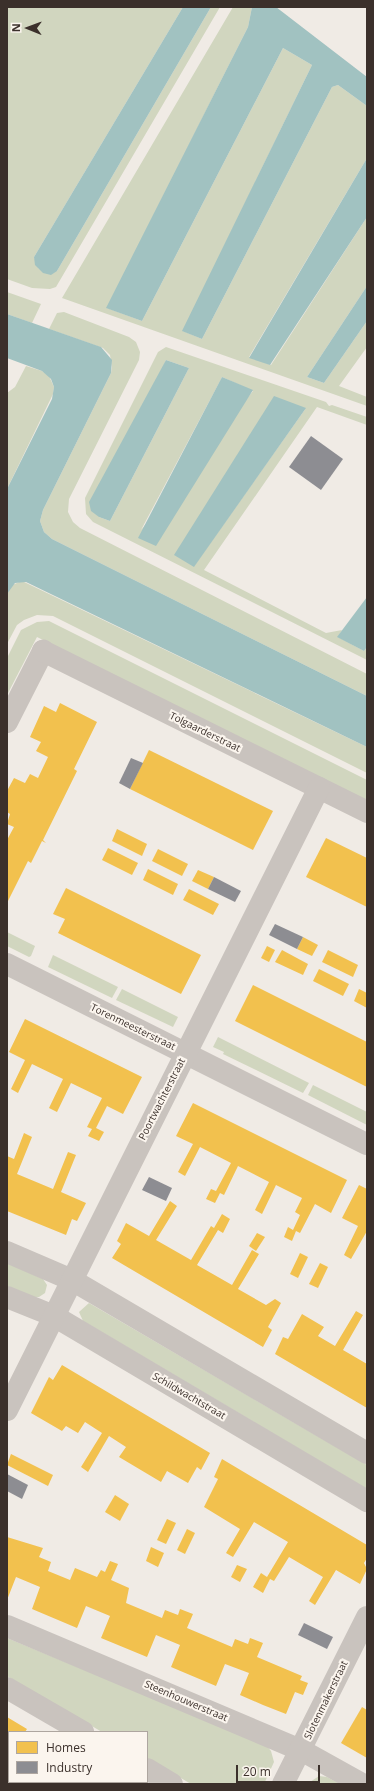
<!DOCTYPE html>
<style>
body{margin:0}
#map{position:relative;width:374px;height:1791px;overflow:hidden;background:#f0ebe5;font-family:"Open Sans",sans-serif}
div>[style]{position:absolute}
.green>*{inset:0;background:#d1d6bf}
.water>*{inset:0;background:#a1c2c1}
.homes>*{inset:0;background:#f2c14e}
.industry>*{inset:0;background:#8d8d92}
.minor>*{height:22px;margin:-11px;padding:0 11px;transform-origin:11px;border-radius:11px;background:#c9c3be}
span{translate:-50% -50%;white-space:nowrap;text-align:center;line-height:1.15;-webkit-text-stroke:4px #fbf5ee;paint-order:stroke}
.street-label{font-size:10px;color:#3b302b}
.frame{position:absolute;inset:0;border:8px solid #3b302b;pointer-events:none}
.legend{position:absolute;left:8px;top:1731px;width:140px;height:52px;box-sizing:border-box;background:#fbf5ee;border:1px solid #aea6a0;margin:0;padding:5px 7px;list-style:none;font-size:12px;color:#3b302b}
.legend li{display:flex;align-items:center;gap:8px;height:20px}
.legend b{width:20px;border:1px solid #aea6a0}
.north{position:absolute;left:8px;top:8px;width:40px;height:40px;-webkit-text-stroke:3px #fbf5ee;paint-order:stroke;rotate:271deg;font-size:11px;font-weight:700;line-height:16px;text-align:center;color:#3b302b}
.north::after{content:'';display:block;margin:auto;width:14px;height:18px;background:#3b302b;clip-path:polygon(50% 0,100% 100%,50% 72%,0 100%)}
.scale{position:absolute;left:236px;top:1765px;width:84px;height:18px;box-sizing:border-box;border:2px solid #3b302b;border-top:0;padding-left:5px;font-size:12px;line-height:14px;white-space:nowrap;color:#3b302b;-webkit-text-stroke:3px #fbf5ee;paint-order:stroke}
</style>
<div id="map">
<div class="green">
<i style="clip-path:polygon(7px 7px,183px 7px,34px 257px,39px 269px,57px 271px,211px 7px,220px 7px,56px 287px,50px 289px,32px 288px,7px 279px)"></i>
<i style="clip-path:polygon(233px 7px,252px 7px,248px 27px,107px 308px,142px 321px,283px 48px,312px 65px,183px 331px,202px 339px,332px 87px,338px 85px,367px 106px,367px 158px,249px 357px,271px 365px,367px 217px,367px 286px,307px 377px,324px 383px,367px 321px,367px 347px,339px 386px,367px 397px,367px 406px,62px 298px)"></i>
<i style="clip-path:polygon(7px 292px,41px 304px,32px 323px,7px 314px)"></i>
<i style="clip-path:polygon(64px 312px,129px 337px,136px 342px,140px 352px,139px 360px,69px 499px,68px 512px,73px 522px,80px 528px,367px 674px,367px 696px,52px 539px,44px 532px,40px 521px,43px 510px,111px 373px,112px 367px,110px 355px,103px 348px,49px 329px,57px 313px)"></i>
<i style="clip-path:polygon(evenodd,166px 347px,326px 402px,329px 406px,332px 405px,367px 417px,367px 425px,317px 407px,204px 570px,326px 633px,342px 630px,338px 637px,364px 651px,367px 647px,367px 660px,93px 522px,86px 514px,85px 498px,158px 352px,166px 347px,166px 360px,189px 368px,110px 521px,99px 517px,166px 360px,166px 347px,222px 377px,253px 391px,141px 530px,219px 383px,222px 377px,166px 347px,306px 408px,194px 566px,175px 555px,306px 408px)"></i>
<i style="clip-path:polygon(26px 366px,42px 371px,49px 376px,54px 387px,53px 394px,7px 489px,7px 393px,15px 387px)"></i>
<i style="clip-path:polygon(22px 581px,367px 747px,367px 773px,53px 616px,37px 615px,24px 620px,17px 625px,7px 644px,7px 594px,12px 585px)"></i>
<i style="clip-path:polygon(49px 621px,367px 780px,367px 801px,37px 637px,7px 695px,7px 658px,21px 630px,37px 622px)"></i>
<i style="clip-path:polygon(7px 932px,35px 946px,31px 956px,29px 957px,7px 946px)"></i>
<i style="clip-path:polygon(53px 955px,118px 987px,112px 998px,48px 967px)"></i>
<i style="clip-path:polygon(122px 989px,178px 1017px,173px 1027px,116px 1000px)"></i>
<i style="clip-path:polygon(218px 1037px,309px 1083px,303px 1093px,223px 1054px,224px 1052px,213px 1047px)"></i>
<i style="clip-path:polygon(313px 1085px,367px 1112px,367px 1125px,308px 1095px)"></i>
<i style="clip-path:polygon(7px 1263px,43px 1279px,47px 1285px,45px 1293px,39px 1297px,33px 1297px,7px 1286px)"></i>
<i style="clip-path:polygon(89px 1303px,367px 1465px,367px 1489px,83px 1321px,79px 1312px)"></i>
<i style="clip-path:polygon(7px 1638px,266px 1745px,271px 1751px,274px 1762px,264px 1784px,191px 1784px,147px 1758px,147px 1732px,102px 1732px,7px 1676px)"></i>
<i style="clip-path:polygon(319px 1776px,327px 1777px,340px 1784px,307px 1784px)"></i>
</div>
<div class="water">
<i style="clip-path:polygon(183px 7px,211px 7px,57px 271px,51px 275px,43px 273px,35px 265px,34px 257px)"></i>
<i style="clip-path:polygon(252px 7px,276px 7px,367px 77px,367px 106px,338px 85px,332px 87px,202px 339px,182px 331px,312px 65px,283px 48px,142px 321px,106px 308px,248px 27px)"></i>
<i style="clip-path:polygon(367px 158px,367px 217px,270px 365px,249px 358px)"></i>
<i style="clip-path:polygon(367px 286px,367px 321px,324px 383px,307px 377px)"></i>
<i style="clip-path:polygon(7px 314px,101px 347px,112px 360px,111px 373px,43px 510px,40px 521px,44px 532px,52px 539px,367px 696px,367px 747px,26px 582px,15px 583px,7px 594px,7px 489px,52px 399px,54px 387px,51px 379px,42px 371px,7px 358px)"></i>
<i style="clip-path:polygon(166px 360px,189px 368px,110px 521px,99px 517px,91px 511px,89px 502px)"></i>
<i style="clip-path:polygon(222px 377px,253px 390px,156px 546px,138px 538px)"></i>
<i style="clip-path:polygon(274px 396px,306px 408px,194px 567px,174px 555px)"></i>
<i style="clip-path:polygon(367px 597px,367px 647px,364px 651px,337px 637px)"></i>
</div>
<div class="homes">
<i style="clip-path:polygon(60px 703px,97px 722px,74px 769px,77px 771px,43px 840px,46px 843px,42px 841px,31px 863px,28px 861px,7px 903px,7px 840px,14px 827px,7px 824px,10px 814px,7px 812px,7px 791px,14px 778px,25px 783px,30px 774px,38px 778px,48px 757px,36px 751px,41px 742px,30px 737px,44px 706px,56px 712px)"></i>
<i style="clip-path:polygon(149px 750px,273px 811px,253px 850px,130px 789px)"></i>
<i style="clip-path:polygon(117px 829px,147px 844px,142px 856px,112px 841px)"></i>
<i style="clip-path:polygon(326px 838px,367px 858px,367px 907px,306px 877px)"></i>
<i style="clip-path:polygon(108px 848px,138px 863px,132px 875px,102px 860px)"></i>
<i style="clip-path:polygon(158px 849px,188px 864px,182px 876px,152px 861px)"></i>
<i style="clip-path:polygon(148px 869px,178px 884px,173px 895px,143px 880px)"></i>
<i style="clip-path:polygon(198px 870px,214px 877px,208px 889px,192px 881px)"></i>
<i style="clip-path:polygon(66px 888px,201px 955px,181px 994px,58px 933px,65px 919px,53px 914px)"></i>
<i style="clip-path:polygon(189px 889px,219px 904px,213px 915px,183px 900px)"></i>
<i style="clip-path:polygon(303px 937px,318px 945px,312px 956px,297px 949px)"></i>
<i style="clip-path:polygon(267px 946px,275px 950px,269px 962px,261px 958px)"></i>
<i style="clip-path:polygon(282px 950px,308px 964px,303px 975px,275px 962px)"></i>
<i style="clip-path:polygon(328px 950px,358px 965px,353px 977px,322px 962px)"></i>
<i style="clip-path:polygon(319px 969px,349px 984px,343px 996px,313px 981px)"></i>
<i style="clip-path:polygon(253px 985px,367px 1042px,367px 1087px,235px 1021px)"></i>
<i style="clip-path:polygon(359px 989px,367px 993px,367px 1008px,354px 1001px)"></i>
<i style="clip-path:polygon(25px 1019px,142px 1077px,123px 1114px,107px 1106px,96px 1128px,104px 1132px,99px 1141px,88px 1136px,92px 1129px,87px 1127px,102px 1098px,71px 1083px,57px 1112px,49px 1108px,63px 1079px,32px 1064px,18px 1093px,11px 1089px,25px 1060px,9px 1052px)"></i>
<i style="clip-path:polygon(193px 1103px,347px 1180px,331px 1213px,315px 1204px,300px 1233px,296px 1231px,292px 1241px,284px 1237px,288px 1227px,293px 1230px,300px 1215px,295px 1212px,302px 1198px,276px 1185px,262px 1214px,255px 1210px,269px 1182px,238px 1166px,224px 1195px,220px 1193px,215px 1203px,206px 1199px,211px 1189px,216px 1191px,231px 1163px,200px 1147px,185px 1176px,178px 1172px,193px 1144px,176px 1136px)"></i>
<i style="clip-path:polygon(24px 1133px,32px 1137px,17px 1174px,53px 1189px,68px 1152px,76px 1155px,61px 1192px,86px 1203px,77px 1221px,72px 1219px,66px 1235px,7px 1211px,7px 1156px,14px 1159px)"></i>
<i style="clip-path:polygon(359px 1185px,367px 1189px,367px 1231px,351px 1259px,344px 1255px,358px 1226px,342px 1218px)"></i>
<i style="clip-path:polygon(170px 1201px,177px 1206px,156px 1240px,191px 1260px,211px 1226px,214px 1228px,222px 1214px,230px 1219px,223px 1233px,218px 1230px,197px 1265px,232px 1285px,252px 1250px,259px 1254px,238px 1289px,266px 1305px,275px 1299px,281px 1303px,268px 1327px,272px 1330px,263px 1347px,112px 1258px,121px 1244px,117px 1241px,126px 1223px,149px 1236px)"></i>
<i style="clip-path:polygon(257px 1233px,265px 1237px,256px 1251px,249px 1246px)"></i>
<i style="clip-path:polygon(300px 1253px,308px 1257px,298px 1278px,290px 1274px)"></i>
<i style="clip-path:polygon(320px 1263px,328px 1267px,318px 1288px,309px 1284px)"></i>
<i style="clip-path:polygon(356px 1311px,363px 1315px,343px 1350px,367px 1364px,367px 1408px,275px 1354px,283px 1337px,288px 1339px,302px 1314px,324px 1327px,318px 1336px,335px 1346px)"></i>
<i style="clip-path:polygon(62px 1365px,210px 1453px,201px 1470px,197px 1467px,188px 1483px,167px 1471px,161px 1482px,119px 1457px,126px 1447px,109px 1436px,88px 1472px,81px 1467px,102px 1433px,85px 1422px,78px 1433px,66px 1426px,62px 1431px,31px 1413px,49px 1377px,53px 1380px)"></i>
<i style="clip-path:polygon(11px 1454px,53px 1475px,48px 1486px,7px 1465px)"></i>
<i style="clip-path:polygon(222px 1459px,367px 1545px,367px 1558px,364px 1563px,367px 1569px,360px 1584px,336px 1570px,315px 1605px,309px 1601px,323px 1577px,289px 1557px,274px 1581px,270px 1579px,263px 1593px,253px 1587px,261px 1573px,267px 1577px,288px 1542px,254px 1522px,233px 1557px,226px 1553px,240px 1529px,204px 1507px,218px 1479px,214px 1477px)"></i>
<i style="clip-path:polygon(115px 1495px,129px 1504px,120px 1521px,105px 1512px)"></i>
<i style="clip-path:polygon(167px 1519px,176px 1523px,166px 1544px,157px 1540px)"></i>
<i style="clip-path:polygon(187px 1529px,195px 1533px,185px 1554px,177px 1550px)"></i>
<i style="clip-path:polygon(7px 1537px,43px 1548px,39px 1557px,51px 1562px,48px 1571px,70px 1580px,75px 1568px,97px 1577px,101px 1570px,105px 1572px,110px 1561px,118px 1564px,111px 1580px,129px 1588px,126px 1603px,162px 1618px,165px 1610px,178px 1615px,180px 1609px,193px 1614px,187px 1628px,232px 1647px,235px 1639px,248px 1644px,250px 1638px,263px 1643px,257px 1657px,302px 1676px,300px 1680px,308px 1683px,303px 1695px,295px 1692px,286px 1714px,263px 1705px,240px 1695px,249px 1673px,225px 1664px,216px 1686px,171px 1667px,180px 1645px,156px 1635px,147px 1657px,101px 1638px,110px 1616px,86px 1606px,77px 1628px,32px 1609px,40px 1587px,16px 1577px,7px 1600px)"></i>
<i style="clip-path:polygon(151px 1547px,164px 1553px,158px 1567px,146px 1561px)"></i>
<i style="clip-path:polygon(237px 1565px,247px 1569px,240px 1582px,231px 1577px)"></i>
<i style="clip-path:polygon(362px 1707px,367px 1710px,367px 1758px,341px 1743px)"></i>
<i style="clip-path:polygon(7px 1717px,27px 1729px,25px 1732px,9px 1732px,9px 1782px,83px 1782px,82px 1784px,7px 1784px)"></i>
</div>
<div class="industry">
<i style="clip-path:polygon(311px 436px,343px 459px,321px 490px,289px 467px)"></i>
<i style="clip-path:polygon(131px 758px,143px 763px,130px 789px,119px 783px)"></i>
<i style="clip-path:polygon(214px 877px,241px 891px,235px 902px,208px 889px)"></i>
<i style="clip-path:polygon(275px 924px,303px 937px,297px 949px,269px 935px)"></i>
<i style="clip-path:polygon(149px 1177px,172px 1188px,166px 1201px,142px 1190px)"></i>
<i style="clip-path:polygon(7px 1474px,28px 1485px,22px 1499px,7px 1491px)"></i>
<i style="clip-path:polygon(304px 1623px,333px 1637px,327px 1649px,298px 1635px)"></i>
</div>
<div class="minor">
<i style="left:7px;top:722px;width:80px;rotate:-63.1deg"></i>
<i style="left:43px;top:651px;width:362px;rotate:26.4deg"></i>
<i style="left:7px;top:964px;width:402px;rotate:26.6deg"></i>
<i style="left:7px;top:1252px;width:71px;rotate:23.3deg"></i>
<i style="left:72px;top:1280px;width:342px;rotate:30.4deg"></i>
<i style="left:7px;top:1297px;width:51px;rotate:22deg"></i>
<i style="left:54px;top:1316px;width:364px;rotate:30.6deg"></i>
<i style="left:7px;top:1410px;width:696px;rotate:-63.36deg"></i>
<i style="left:7px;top:1626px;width:319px;rotate:22.9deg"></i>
<i style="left:301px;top:1750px;width:70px;rotate:29.1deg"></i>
<i style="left:7px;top:1688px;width:88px;rotate:30.1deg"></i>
<i style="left:147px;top:1769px;width:29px;rotate:31deg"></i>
<i style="left:283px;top:1784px;width:187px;rotate:-63.3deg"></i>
</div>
<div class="street-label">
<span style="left:205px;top:732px;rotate:26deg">Tolgaarderstraat</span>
<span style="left:133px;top:1027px;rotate:26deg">Torenmeesterstraat</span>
<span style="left:162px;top:1099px;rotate:-63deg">Poortwachterstraat</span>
<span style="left:189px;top:1396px;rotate:30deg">Schildwachtstraat</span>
<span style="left:326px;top:1700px;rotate:-64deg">Slotenmakerstraat</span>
<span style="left:186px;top:1701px;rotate:23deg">Steenhouwerstraat</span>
</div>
<div class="frame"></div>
<ul class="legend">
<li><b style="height:11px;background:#f2c14e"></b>Homes</li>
<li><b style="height:11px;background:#8d8d92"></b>Industry</li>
</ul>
<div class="north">N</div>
<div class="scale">20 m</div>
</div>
